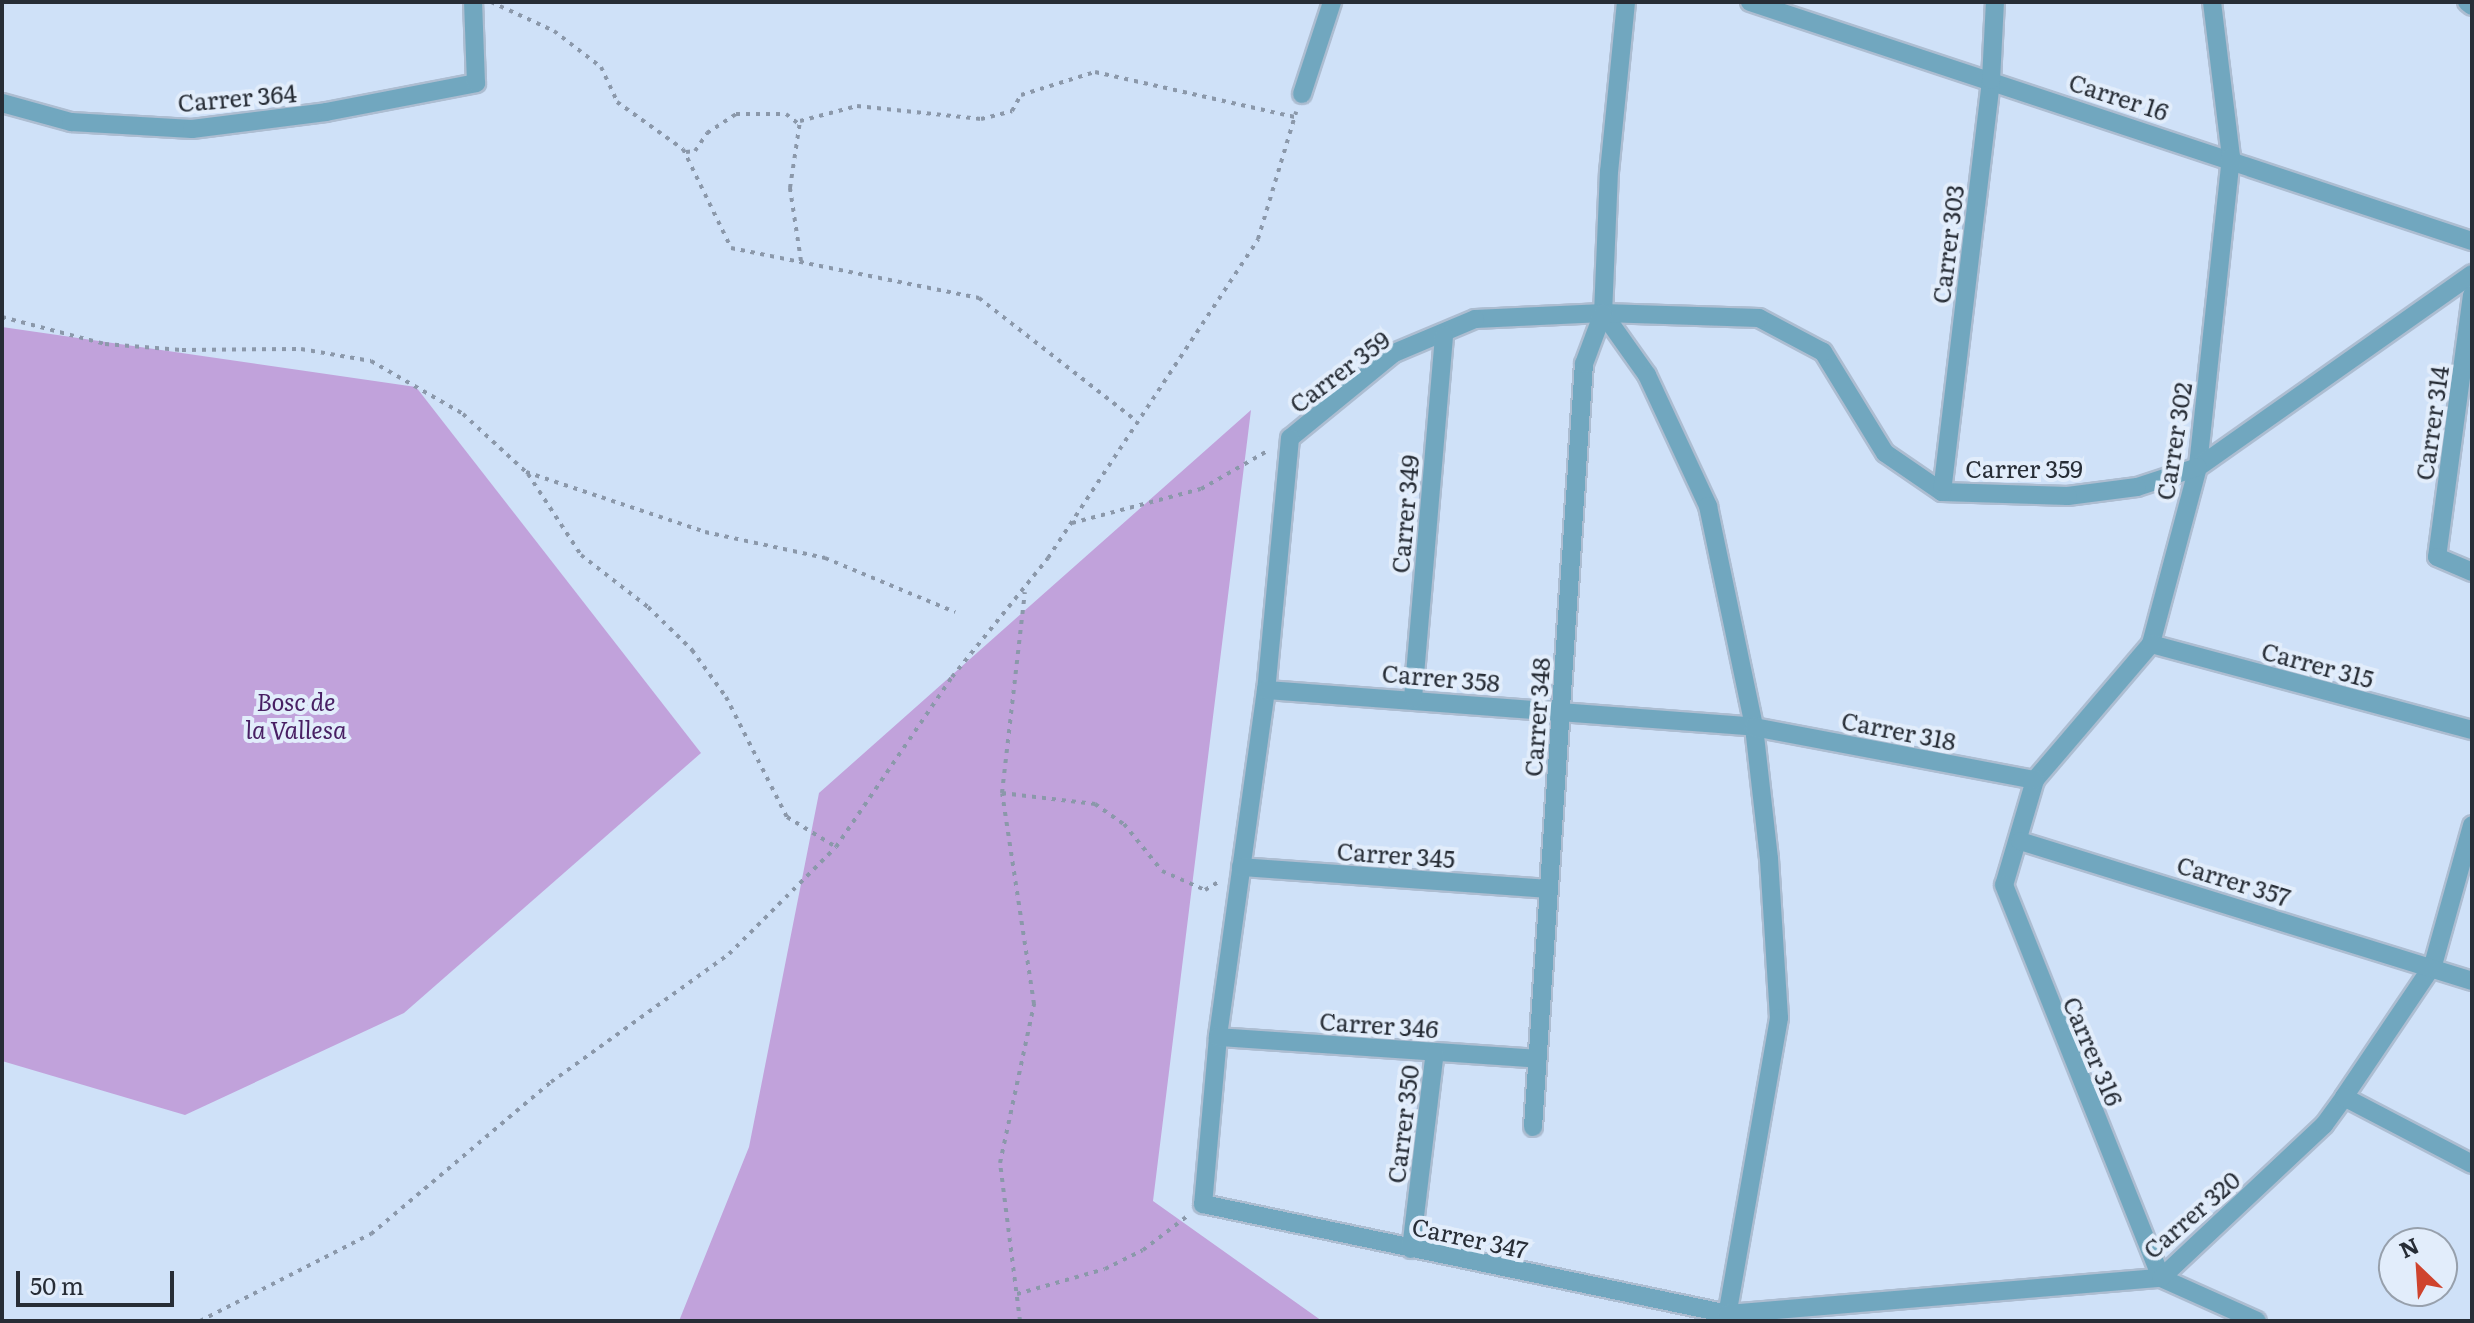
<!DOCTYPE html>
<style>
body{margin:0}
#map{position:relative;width:2474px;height:1323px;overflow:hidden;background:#cfe1f8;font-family:Literata,serif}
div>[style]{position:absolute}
.forest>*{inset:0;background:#c1a2db}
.path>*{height:4px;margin-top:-2px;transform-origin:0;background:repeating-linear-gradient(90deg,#8b98aa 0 4px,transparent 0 10px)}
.roads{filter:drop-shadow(2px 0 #adbdd1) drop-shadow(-2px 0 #adbdd1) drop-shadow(0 2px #adbdd1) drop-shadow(0 -2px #adbdd1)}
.minor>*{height:18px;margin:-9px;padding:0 9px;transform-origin:9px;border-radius:9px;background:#71a7bf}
span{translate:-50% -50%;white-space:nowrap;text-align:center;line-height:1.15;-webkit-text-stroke:8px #e2edfb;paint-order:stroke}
.street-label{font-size:24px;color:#272d36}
.park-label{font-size:24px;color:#481f63;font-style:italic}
.frame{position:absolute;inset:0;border:4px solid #272d36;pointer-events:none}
.north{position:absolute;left:2378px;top:1227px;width:80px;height:80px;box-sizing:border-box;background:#e2edfb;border:2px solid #97a0ac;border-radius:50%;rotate:335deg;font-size:22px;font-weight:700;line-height:32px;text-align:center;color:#272d36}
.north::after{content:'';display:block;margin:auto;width:28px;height:36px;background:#cf432d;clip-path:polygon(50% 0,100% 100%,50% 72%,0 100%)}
.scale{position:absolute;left:16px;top:1271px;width:158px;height:36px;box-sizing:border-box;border:4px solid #272d36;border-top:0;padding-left:10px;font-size:24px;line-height:28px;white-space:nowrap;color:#272d36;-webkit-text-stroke:6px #e2edfb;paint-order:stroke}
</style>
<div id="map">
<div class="forest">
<i style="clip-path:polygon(2px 327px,416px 387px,701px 753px,404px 1013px,185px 1115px,2px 1061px)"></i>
<i style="clip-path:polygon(1251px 410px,1153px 1201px,1322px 1321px,679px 1321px,749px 1147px,819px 793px)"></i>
</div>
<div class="path">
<i style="left:491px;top:2px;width:69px;rotate:24.7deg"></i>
<i style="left:554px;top:31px;width:59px;rotate:37.5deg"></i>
<i style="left:601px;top:67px;width:38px;rotate:65deg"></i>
<i style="left:617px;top:102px;width:81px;rotate:35.5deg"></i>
<i style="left:683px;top:149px;width:110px;rotate:64.1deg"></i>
<i style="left:731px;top:248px;width:253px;rotate:11.4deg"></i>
<i style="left:979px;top:298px;width:198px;rotate:38deg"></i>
<i style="left:686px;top:152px;width:9px;rotate:-6deg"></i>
<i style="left:695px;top:151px;width:22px;rotate:-56deg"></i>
<i style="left:707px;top:133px;width:35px;rotate:-33deg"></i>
<i style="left:736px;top:114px;width:50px"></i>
<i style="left:786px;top:114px;width:18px;rotate:38deg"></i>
<i style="left:801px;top:261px;width:74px;rotate:-98.6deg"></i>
<i style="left:790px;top:188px;width:68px;rotate:-81.5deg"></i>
<i style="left:800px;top:121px;width:59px;rotate:-14.7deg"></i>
<i style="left:857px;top:106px;width:125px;rotate:6deg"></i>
<i style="left:981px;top:119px;width:32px;rotate:-14deg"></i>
<i style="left:1012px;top:111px;width:18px;rotate:-61deg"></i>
<i style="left:1021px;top:95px;width:77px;rotate:-17.3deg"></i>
<i style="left:1095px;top:72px;width:205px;rotate:12.7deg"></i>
<i style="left:2px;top:317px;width:106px;rotate:14.7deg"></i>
<i style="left:105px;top:344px;width:77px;rotate:4.5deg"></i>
<i style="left:182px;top:350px;width:119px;rotate:-0.5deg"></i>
<i style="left:301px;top:349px;width:71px;rotate:9.7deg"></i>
<i style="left:371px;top:361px;width:106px;rotate:29.9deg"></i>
<i style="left:463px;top:414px;width:86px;rotate:42.6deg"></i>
<i style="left:526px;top:472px;width:189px;rotate:18.5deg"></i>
<i style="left:705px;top:532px;width:123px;rotate:12.2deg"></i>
<i style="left:825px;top:558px;width:141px;rotate:22.6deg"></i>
<i style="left:528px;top:474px;width:97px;rotate:56.8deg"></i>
<i style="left:581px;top:555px;width:85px;rotate:37.8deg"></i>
<i style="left:648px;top:607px;width:62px;rotate:44.3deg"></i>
<i style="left:692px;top:650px;width:58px;rotate:54.1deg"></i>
<i style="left:726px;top:697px;width:135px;rotate:63.1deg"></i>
<i style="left:787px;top:817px;width:57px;rotate:31.5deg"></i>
<i style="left:1072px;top:523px;width:133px;rotate:-14.8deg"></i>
<i style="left:1201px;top:489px;width:78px;rotate:-29.8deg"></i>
<i style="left:1002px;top:793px;width:94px;rotate:6.7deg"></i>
<i style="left:1095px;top:804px;width:35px;rotate:35deg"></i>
<i style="left:1124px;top:824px;width:60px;rotate:51deg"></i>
<i style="left:1162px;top:871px;width:47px;rotate:23.8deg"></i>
<i style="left:1205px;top:890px;width:17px;rotate:-31deg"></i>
<i style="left:1017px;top:1294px;width:91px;rotate:-15.9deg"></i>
<i style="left:1105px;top:1269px;width:42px;rotate:-26.6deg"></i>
<i style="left:1143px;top:1250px;width:59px;rotate:-37.5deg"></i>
<i style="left:200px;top:1321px;width:192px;rotate:-27deg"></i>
<i style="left:371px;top:1234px;width:236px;rotate:-40.2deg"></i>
<i style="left:551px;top:1082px;width:219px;rotate:-35.7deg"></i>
<i style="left:729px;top:954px;width:151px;rotate:-45deg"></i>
<i style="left:836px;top:847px;width:206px;rotate:-55.7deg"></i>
<i style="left:952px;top:677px;width:153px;rotate:-51.1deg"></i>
<i style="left:1048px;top:558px;width:382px;rotate:-56.6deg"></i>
<i style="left:1258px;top:239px;width:133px;rotate:-73.3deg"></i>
<i style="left:1020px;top:1321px;width:159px;rotate:-97.2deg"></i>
<i style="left:1000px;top:1163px;width:163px;rotate:-77.9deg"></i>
<i style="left:1034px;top:1004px;width:213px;rotate:-98.6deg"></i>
<i style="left:1002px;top:793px;width:202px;rotate:-83.5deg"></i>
</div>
<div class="roads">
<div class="minor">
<i style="left:1626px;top:2px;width:170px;rotate:95.7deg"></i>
<i style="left:1609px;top:171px;width:142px;rotate:92.4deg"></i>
<i style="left:1603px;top:313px;width:76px;rotate:54.6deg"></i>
<i style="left:1647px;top:375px;width:145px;rotate:65deg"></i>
<i style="left:1708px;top:506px;width:226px;rotate:78.2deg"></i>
<i style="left:1754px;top:727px;width:133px;rotate:83.5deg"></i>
<i style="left:1769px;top:859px;width:159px;rotate:86.4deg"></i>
<i style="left:1779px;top:1018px;width:308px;rotate:99.9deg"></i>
<i style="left:1750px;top:2px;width:761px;rotate:18.32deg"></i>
<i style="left:2212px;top:2px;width:156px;rotate:83deg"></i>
<i style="left:2231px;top:157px;width:312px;rotate:96.1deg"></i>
<i style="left:2198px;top:467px;width:183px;rotate:104.9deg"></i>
<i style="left:2151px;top:644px;width:179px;rotate:130.5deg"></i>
<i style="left:2035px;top:780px;width:109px;rotate:106.4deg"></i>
<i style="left:2004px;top:885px;width:423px;rotate:68.2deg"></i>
<i style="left:2161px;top:1278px;width:105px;rotate:24.1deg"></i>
<i style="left:2467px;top:2px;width:6px;rotate:39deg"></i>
<i style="left:1302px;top:94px;width:97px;rotate:-71.9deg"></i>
<i style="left:2px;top:103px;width:72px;rotate:15.4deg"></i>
<i style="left:71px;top:122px;width:121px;rotate:3.3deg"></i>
<i style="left:192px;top:129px;width:135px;rotate:-7.2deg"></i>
<i style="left:326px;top:112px;width:153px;rotate:-10.9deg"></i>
<i style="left:476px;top:83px;width:81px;rotate:-92.1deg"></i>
<i style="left:2472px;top:274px;width:335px;rotate:144.8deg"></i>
<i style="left:2198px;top:467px;width:64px;rotate:161.8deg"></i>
<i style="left:2137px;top:487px;width:70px;rotate:172.6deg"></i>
<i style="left:2068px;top:496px;width:126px;rotate:-178.2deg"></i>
<i style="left:1942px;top:492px;width:69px;rotate:-145.6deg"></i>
<i style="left:1885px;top:453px;width:119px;rotate:-121.5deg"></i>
<i style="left:1823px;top:352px;width:72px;rotate:-152deg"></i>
<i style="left:1759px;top:318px;width:156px;rotate:-178.2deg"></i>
<i style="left:1603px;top:313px;width:128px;rotate:177.3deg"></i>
<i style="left:1475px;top:319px;width:88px;rotate:157.2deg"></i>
<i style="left:1394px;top:353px;width:134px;rotate:140.7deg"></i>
<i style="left:1290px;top:438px;width:253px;rotate:95.4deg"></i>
<i style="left:1266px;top:690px;width:350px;rotate:97.9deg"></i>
<i style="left:1218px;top:1037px;width:168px;rotate:95.1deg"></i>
<i style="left:1203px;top:1204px;width:536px;rotate:11.83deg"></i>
<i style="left:1728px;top:1314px;width:434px;rotate:-4.8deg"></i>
<i style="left:2161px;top:1278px;width:224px;rotate:-43.2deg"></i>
<i style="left:2324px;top:1125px;width:34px;rotate:-54deg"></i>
<i style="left:2344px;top:1097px;width:159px;rotate:-56deg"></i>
<i style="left:2433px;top:965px;width:145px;rotate:-74.4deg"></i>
<i style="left:2472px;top:295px;width:264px;rotate:97.6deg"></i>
<i style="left:2437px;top:557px;width:38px;rotate:23deg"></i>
<i style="left:1942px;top:492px;width:415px;rotate:-83.2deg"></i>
<i style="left:1991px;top:80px;width:78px;rotate:-87.1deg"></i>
<i style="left:2151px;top:644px;width:332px;rotate:15deg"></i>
<i style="left:1266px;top:690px;width:489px;rotate:4.3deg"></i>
<i style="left:1754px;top:727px;width:286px;rotate:10.7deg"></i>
<i style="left:1413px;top:698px;width:364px;rotate:-85.1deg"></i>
<i style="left:2020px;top:841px;width:473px;rotate:17.2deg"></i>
<i style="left:1241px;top:867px;width:307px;rotate:4.1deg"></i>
<i style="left:1218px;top:1037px;width:320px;rotate:3.9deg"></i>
<i style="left:2344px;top:1097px;width:144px;rotate:27.6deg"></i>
<i style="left:1533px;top:1127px;width:765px;rotate:-86.18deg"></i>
<i style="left:1584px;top:364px;width:54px;rotate:-69.6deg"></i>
<i style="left:1411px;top:1249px;width:198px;rotate:-83.1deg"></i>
</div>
</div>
<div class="street-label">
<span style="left:2119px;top:96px;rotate:18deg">Carrer 16</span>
<span style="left:237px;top:97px;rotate:-5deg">Carrer 364</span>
<span style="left:1947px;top:244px;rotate:-83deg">Carrer 303</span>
<span style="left:1339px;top:371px;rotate:-37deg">Carrer 359</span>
<span style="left:2431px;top:423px;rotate:-82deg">Carrer 314</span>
<span style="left:2173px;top:441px;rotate:-81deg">Carrer 302</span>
<span style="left:2024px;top:468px">Carrer 359</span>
<span style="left:1404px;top:514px;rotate:-85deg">Carrer 349</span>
<span style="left:2318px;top:664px;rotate:15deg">Carrer 315</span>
<span style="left:1441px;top:677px;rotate:5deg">Carrer 358</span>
<span style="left:1536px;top:717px;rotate:-86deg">Carrer 348</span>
<span style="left:1899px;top:730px;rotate:11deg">Carrer 318</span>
<span style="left:1396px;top:854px;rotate:4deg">Carrer 345</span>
<span style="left:2234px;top:880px;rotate:17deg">Carrer 357</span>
<span style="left:1379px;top:1024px;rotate:4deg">Carrer 346</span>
<span style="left:2094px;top:1051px;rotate:67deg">Carrer 316</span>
<span style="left:1402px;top:1124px;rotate:-83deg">Carrer 350</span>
<span style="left:2191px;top:1214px;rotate:-41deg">Carrer 320</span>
<span style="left:1470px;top:1237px;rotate:12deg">Carrer 347</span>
</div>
<div class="park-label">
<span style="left:296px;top:715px">Bosc de<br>la Vallesa</span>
</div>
<div class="frame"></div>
<div class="north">N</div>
<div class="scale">50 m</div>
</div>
